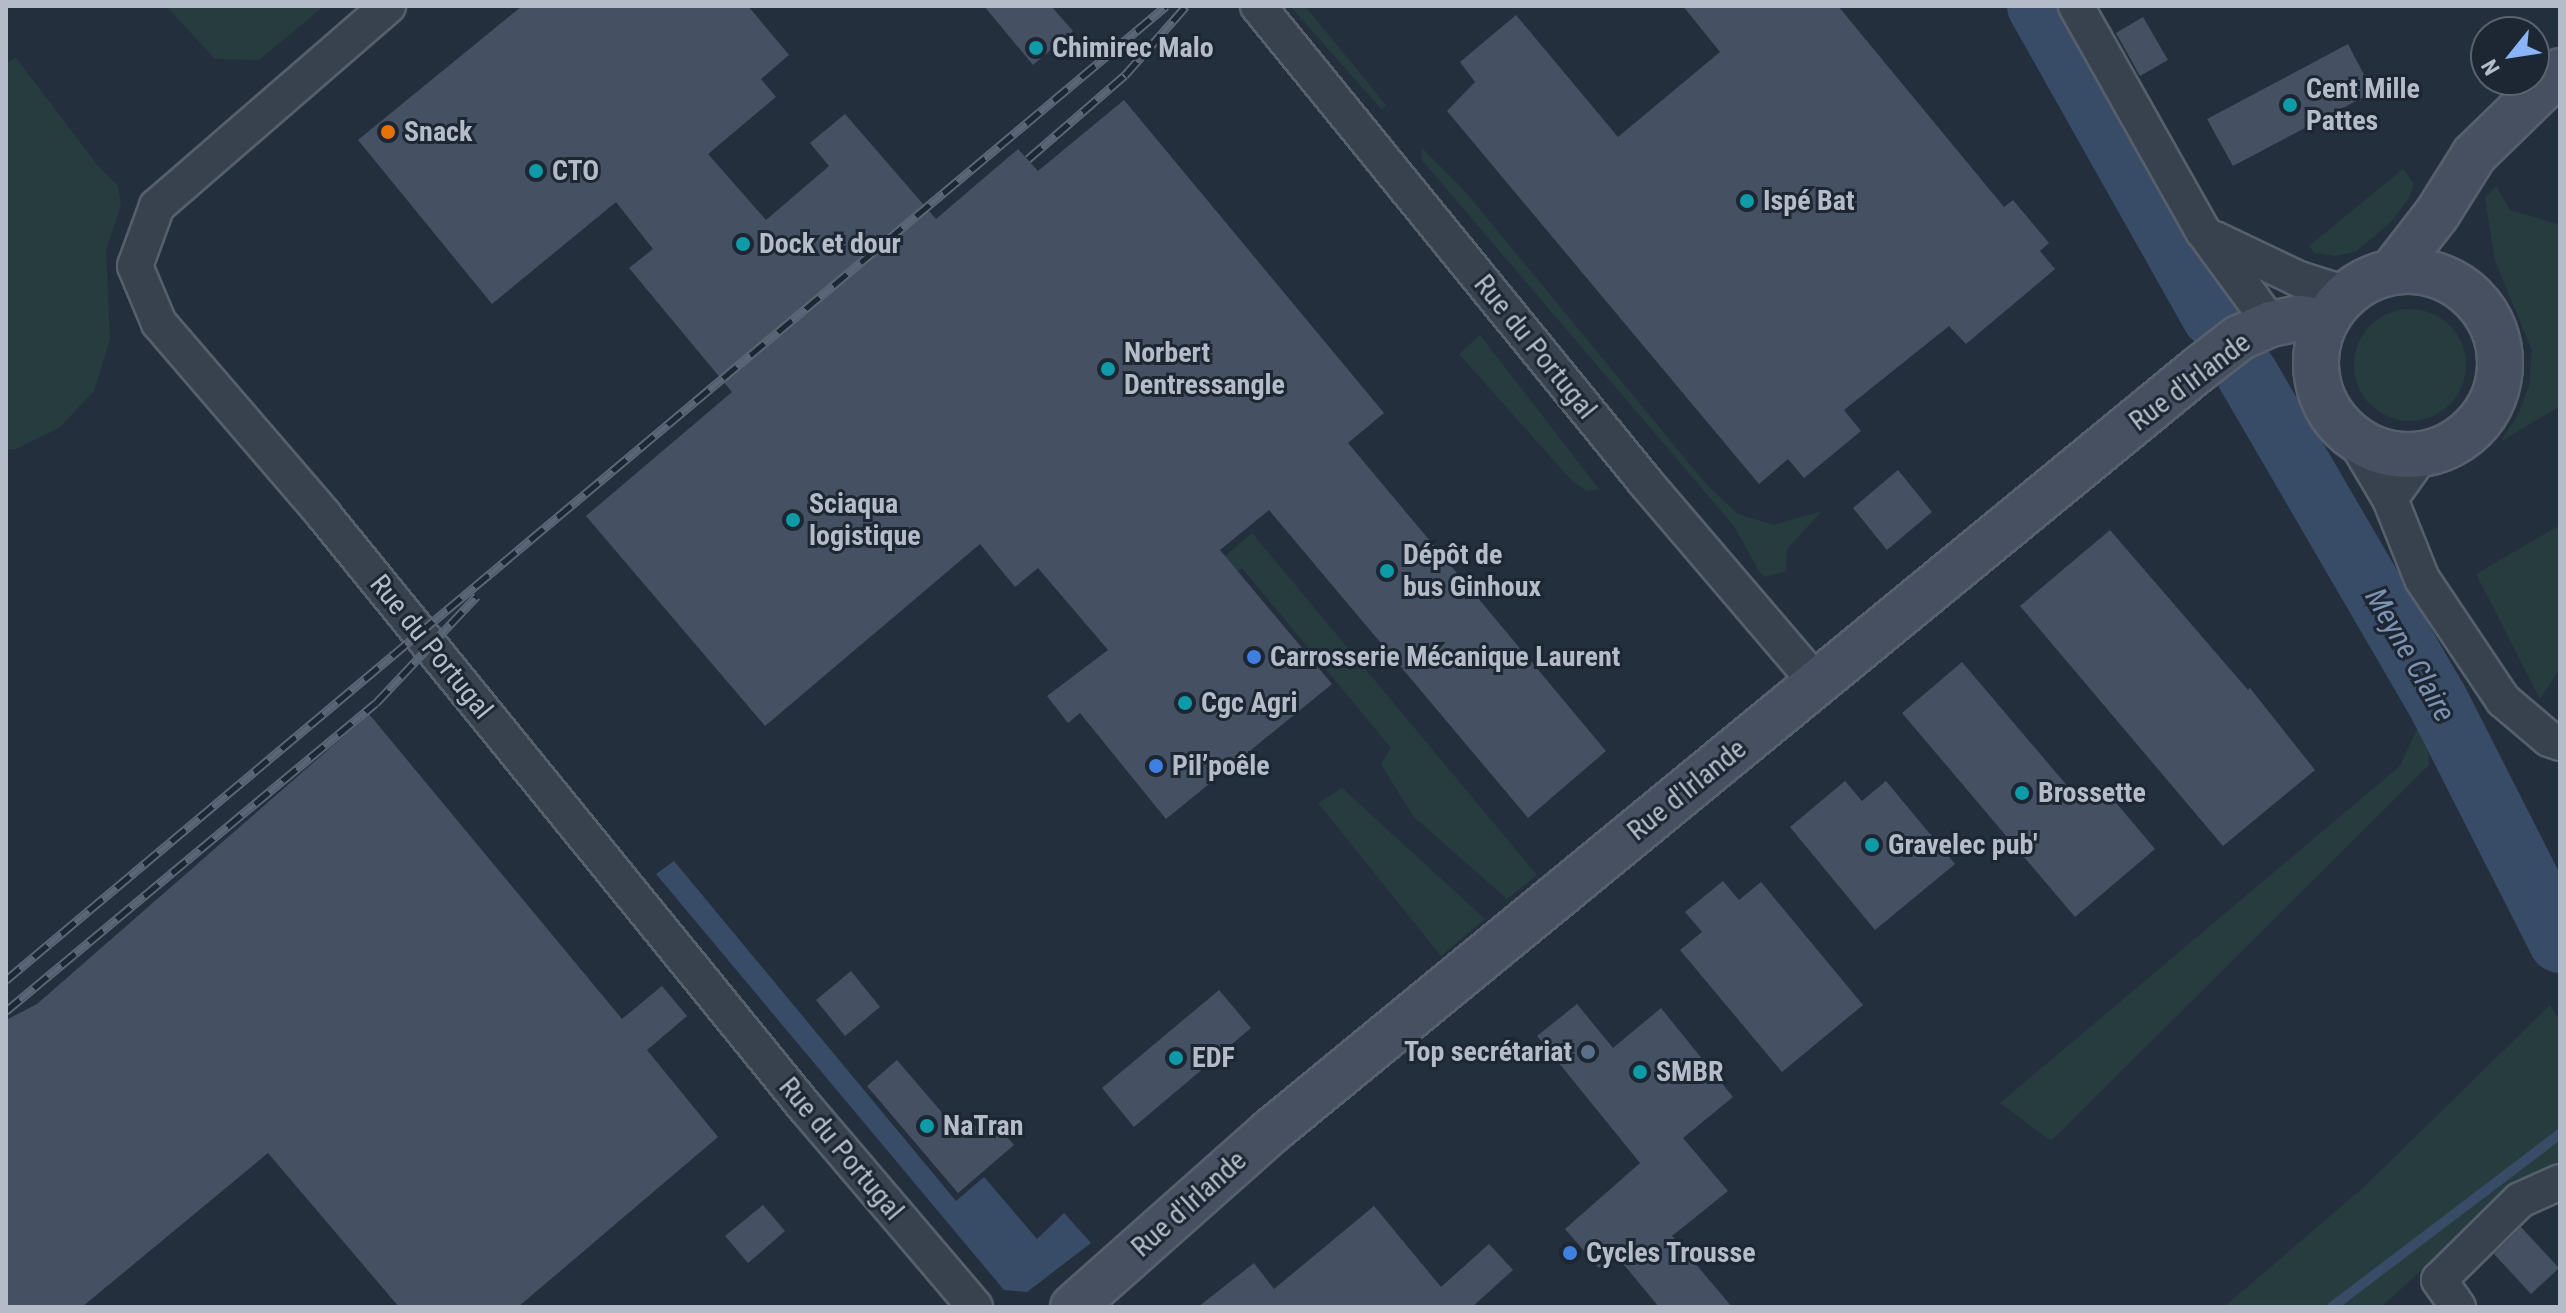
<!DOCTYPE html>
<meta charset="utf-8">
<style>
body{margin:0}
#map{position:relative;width:2566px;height:1313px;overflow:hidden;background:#242f3e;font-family:"Roboto Condensed",sans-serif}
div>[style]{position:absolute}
.green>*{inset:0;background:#263c3f}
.round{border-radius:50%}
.water>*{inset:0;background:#394c67}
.stream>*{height:10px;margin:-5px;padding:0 5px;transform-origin:5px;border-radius:5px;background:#394c67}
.river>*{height:62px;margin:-31px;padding:0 31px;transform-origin:31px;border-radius:31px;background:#394c67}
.building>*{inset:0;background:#455162}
.roads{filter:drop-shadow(2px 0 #565f6c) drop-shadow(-2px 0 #565f6c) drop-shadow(0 2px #565f6c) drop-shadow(0 -2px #565f6c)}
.street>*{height:34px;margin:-17px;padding:0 17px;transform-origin:17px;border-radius:17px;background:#38414e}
.secondary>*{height:44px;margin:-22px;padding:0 22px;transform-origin:22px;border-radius:22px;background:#465061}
.secondary>.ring{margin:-22px;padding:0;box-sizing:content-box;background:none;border:44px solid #465061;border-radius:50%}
.rail>*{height:9px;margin-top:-4.5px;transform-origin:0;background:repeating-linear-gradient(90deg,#1d2633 0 18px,#5a6575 0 36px);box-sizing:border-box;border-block:2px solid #5a6575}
.dots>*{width:22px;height:22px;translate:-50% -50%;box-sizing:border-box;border:4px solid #1d2633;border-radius:50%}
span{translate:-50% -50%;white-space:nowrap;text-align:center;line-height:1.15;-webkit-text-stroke:6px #1d2633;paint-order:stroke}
.poi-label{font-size:28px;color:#b4bcc9;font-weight:700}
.left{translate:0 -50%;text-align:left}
.right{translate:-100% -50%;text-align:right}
.street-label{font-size:28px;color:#b4bcc9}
.water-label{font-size:30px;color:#7c92b1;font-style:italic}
.frame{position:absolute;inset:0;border:8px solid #b4bcc9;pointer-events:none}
.north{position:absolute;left:2470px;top:16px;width:80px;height:80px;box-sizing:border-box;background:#1d2633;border:2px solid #59626f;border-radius:50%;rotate:240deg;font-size:22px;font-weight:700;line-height:32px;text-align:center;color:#b4bcc9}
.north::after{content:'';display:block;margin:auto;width:28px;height:36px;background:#8ab4f8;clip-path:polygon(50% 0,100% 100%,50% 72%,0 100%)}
</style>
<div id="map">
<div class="green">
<i style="clip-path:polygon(166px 6px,324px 6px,259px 60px,215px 59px)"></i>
<i style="clip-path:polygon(1290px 6px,1305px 6px,1386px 105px,1382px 110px)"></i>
<i style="clip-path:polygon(16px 58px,99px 167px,118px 186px,121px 206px,106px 250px,110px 339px,94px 391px,59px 428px,16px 449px,6px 450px,6px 64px)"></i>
<i style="clip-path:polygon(1422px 148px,1463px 189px,1706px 484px,1738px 514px,1774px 525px,1822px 511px,1787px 549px,1786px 571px,1764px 577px,1759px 571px,1734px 526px,1421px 159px)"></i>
<i style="clip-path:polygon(2403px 169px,2414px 184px,2409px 198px,2393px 220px,2357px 251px,2336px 256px,2314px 253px,2309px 246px)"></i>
<i style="clip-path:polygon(2496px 186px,2510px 210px,2560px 225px,2560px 406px,2500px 442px,2517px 417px,2529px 386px,2532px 350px,2495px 261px,2485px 198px)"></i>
<i class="round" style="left:2354px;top:309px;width:112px;height:112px"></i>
<i style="clip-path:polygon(1480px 335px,1599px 489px,1600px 489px,1587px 491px,1572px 481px,1459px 354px)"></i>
<i style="clip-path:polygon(2560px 525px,2560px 669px,2540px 699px,2476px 574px)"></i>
<i style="clip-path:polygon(1252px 533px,1537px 875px,1507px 899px,1413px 816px,1381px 764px,1391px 748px,1242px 568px,1177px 622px,1165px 608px)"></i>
<i style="clip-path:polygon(2425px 712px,2429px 765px,2051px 1141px,2000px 1103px,2400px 766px)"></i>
<i style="clip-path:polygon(1342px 788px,1485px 919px,1441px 956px,1318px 803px)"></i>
<i style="clip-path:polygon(2550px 1005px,2560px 1021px,2560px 1165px,2501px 1198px,2381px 1307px,2224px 1307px,2364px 1187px)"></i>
</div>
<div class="water">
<i style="clip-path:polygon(674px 861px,956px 1201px,984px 1177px,1037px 1239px,1064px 1213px,1091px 1243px,1027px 1292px,1004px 1290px,656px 874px)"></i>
</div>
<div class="stream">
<i style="left:2332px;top:1307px;width:286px;rotate:-37.2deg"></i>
</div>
<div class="river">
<i style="left:2038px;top:6px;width:357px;rotate:60.6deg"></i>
<i style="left:2247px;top:374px;width:377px;rotate:59.8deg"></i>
<i style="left:2437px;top:700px;width:271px;rotate:63.1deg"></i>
</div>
<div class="building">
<i style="clip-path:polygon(522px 6px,748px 6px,789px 55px,761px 79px,776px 97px,708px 154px,766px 220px,829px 166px,810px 143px,845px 114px,936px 219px,1018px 149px,1038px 171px,1124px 100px,1384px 413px,1348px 443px,1606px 751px,1528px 818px,1269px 510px,1220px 550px,1332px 684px,1166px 819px,1080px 713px,1068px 723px,1047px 696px,1108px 650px,1038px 568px,1015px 587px,980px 544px,765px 726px,586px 516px,732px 392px,629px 268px,653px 249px,616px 202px,492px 304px,358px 140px)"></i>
<i style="clip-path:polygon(984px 6px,1051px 6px,1073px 31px,1033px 65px)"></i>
<i style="clip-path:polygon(1683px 6px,1838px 6px,2004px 207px,2013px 200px,2049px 243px,2040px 251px,2055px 269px,1966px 344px,1949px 326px,1844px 410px,1861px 431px,1804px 478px,1788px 459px,1759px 484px,1447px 111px,1475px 82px,1460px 62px,1516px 15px,1618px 137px,1720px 52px)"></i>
<i style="clip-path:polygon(2143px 17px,2168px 60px,2140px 76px,2116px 33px)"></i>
<i style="clip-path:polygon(2348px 44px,2373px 92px,2233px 166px,2207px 119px)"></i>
<i style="clip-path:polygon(1898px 470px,1932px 512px,1887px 550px,1853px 508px)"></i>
<i style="clip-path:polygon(2110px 530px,2248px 690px,2250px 688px,2315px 770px,2223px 846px,2020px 606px)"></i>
<i style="clip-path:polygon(1962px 662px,2081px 802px,2101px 785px,2155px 849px,2075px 917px,1902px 713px)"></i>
<i style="clip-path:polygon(369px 714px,622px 1019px,662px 986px,687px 1016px,647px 1050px,718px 1137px,518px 1307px,399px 1307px,268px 1153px,82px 1307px,6px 1307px,6px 1020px,37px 1004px)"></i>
<i style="clip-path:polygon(1845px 781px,1862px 801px,1886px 781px,1955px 864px,1875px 930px,1790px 827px)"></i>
<i style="clip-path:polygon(1723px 881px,1739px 900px,1761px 882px,1863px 1005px,1782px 1072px,1680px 950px,1702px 932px,1685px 912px)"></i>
<i style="clip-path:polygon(851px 971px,880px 1007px,845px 1036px,816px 1000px)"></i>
<i style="clip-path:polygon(1219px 990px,1251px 1028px,1134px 1127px,1102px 1088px)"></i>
<i style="clip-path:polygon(1577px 1004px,1613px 1048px,1661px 1008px,1733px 1097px,1683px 1138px,1728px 1191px,1672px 1236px,1732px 1307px,1659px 1307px,1615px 1254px,1599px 1268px,1565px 1229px,1640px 1163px,1537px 1036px)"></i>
<i style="clip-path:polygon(897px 1060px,963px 1137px,988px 1115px,1014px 1145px,958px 1193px,867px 1086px)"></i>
<i style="clip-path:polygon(763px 1205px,785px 1231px,748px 1263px,725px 1236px)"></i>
<i style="clip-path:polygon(1374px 1206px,1441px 1287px,1489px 1244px,1513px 1270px,1472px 1307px,1198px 1307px,1254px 1263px,1274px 1289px)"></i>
<i style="clip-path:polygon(2521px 1227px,2559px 1268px,2531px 1294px,2494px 1254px)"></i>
</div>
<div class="roads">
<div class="street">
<i style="left:388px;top:6px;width:306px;rotate:139.1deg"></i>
<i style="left:157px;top:206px;width:64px;rotate:110.1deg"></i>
<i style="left:135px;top:266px;width:62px;rotate:67.2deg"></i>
<i style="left:159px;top:323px;width:252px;rotate:49.3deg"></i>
<i style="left:323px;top:514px;width:764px;rotate:50.9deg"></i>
<i style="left:805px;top:1107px;width:262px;rotate:49.6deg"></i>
<i style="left:1258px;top:6px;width:615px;rotate:50.87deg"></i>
<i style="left:1646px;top:483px;width:263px;rotate:49.5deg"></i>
<i style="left:2076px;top:6px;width:258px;rotate:60.6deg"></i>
<i style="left:2203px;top:231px;width:115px;rotate:53.8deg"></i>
<i style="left:2215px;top:239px;width:93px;rotate:25.5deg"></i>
<i style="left:2299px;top:279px;width:50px;rotate:17.4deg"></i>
<i style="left:2354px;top:438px;width:71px;rotate:59.5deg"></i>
<i style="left:2390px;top:499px;width:86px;rotate:68.2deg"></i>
<i style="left:2422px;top:579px;width:146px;rotate:56.2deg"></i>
<i style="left:2503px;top:700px;width:60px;rotate:40.3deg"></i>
<i style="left:2549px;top:739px;width:12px;rotate:20deg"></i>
<i style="left:2390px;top:499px;width:55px;rotate:-54.6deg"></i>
<i style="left:2458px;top:1307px;width:33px;rotate:-125deg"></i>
<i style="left:2439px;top:1280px;width:114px;rotate:-44.6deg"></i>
<i style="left:2520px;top:1200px;width:44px;rotate:-24.2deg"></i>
</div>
<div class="secondary">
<i class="ring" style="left:2316px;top:271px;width:140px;height:140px"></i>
<i style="left:2392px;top:272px;width:73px;rotate:-52.2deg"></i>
<i style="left:2437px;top:214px;width:70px;rotate:-57.9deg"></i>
<i style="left:2474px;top:155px;width:120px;rotate:-44.3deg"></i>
<i style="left:1073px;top:1307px;width:264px;rotate:-41.6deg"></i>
<i style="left:1270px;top:1132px;width:1202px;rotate:-39.4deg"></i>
<i style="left:2199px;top:369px;width:51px;rotate:-37.8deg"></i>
<i style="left:2239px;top:338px;width:35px;rotate:-24deg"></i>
<i style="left:2271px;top:324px;width:30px;rotate:-12deg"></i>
<i style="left:2300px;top:318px;width:25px;rotate:9deg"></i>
</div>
</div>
<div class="rail">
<i style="left:1028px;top:159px;width:128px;rotate:-40.9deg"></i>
<i style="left:1125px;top:75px;width:92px;rotate:-48.5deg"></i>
<i style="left:6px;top:980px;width:1515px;rotate:-40.02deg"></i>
<i style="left:6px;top:1011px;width:481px;rotate:-39.8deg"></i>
<i style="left:376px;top:703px;width:147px;rotate:-46.7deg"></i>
</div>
<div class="dots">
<i style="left:1036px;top:48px;background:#0f9aa8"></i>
<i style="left:2290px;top:105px;background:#0f9aa8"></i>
<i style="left:388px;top:132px;background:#e8710a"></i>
<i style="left:536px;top:171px;background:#0f9aa8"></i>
<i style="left:1747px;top:201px;background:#0f9aa8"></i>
<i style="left:743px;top:244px;background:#0f9aa8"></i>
<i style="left:1108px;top:369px;background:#0f9aa8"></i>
<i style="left:793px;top:520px;background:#0f9aa8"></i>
<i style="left:1387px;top:571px;background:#0f9aa8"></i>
<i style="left:1254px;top:657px;background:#3f7fe0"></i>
<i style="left:1185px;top:703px;background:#0f9aa8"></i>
<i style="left:1156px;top:766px;background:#3f7fe0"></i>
<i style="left:2022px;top:793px;background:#0f9aa8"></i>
<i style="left:1872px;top:845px;background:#0f9aa8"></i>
<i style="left:1588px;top:1052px;background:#5c6f8a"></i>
<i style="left:1176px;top:1058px;background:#0f9aa8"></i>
<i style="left:1640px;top:1072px;background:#0f9aa8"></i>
<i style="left:927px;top:1126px;background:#0f9aa8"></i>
<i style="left:1570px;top:1253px;background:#3f7fe0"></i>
</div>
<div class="poi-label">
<span class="left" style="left:1052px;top:48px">Chimirec Malo</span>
<span class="left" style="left:2306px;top:105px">Cent Mille<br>Pattes</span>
<span class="left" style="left:404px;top:132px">Snack</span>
<span class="left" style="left:552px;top:171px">CTO</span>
<span class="left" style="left:1763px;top:201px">Ispé Bat</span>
<span class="left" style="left:759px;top:244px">Dock et dour</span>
<span class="left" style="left:1124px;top:369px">Norbert<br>Dentressangle</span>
<span class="left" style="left:809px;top:520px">Sciaqua<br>logistique</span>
<span class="left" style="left:1403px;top:571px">Dépôt de<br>bus Ginhoux</span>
<span class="left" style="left:1270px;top:657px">Carrosserie Mécanique Laurent</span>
<span class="left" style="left:1201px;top:703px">Cgc Agri</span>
<span class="left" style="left:1172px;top:766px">Pil’poêle</span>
<span class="left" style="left:2038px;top:793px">Brossette</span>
<span class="left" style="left:1888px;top:845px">Gravelec pub'</span>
<span class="right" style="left:1572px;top:1052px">Top secrétariat</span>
<span class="left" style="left:1192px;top:1058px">EDF</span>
<span class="left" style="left:1656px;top:1072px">SMBR</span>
<span class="left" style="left:943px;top:1126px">NaTran</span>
<span class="left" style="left:1586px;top:1253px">Cycles Trousse</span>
</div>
<div class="street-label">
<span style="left:1535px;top:347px;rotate:51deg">Rue du Portugal</span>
<span style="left:2190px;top:382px;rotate:-37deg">Rue d'Irlande</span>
<span style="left:431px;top:647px;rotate:51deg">Rue du Portugal</span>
<span style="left:1687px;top:790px;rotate:-39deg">Rue d'Irlande</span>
<span style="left:841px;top:1149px;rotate:50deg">Rue du Portugal</span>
<span style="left:1189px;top:1204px;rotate:-42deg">Rue d'Irlande</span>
</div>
<div class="water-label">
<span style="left:2410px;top:655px;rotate:60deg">Meyne Claire</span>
</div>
<div class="frame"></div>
<div class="north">N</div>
</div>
